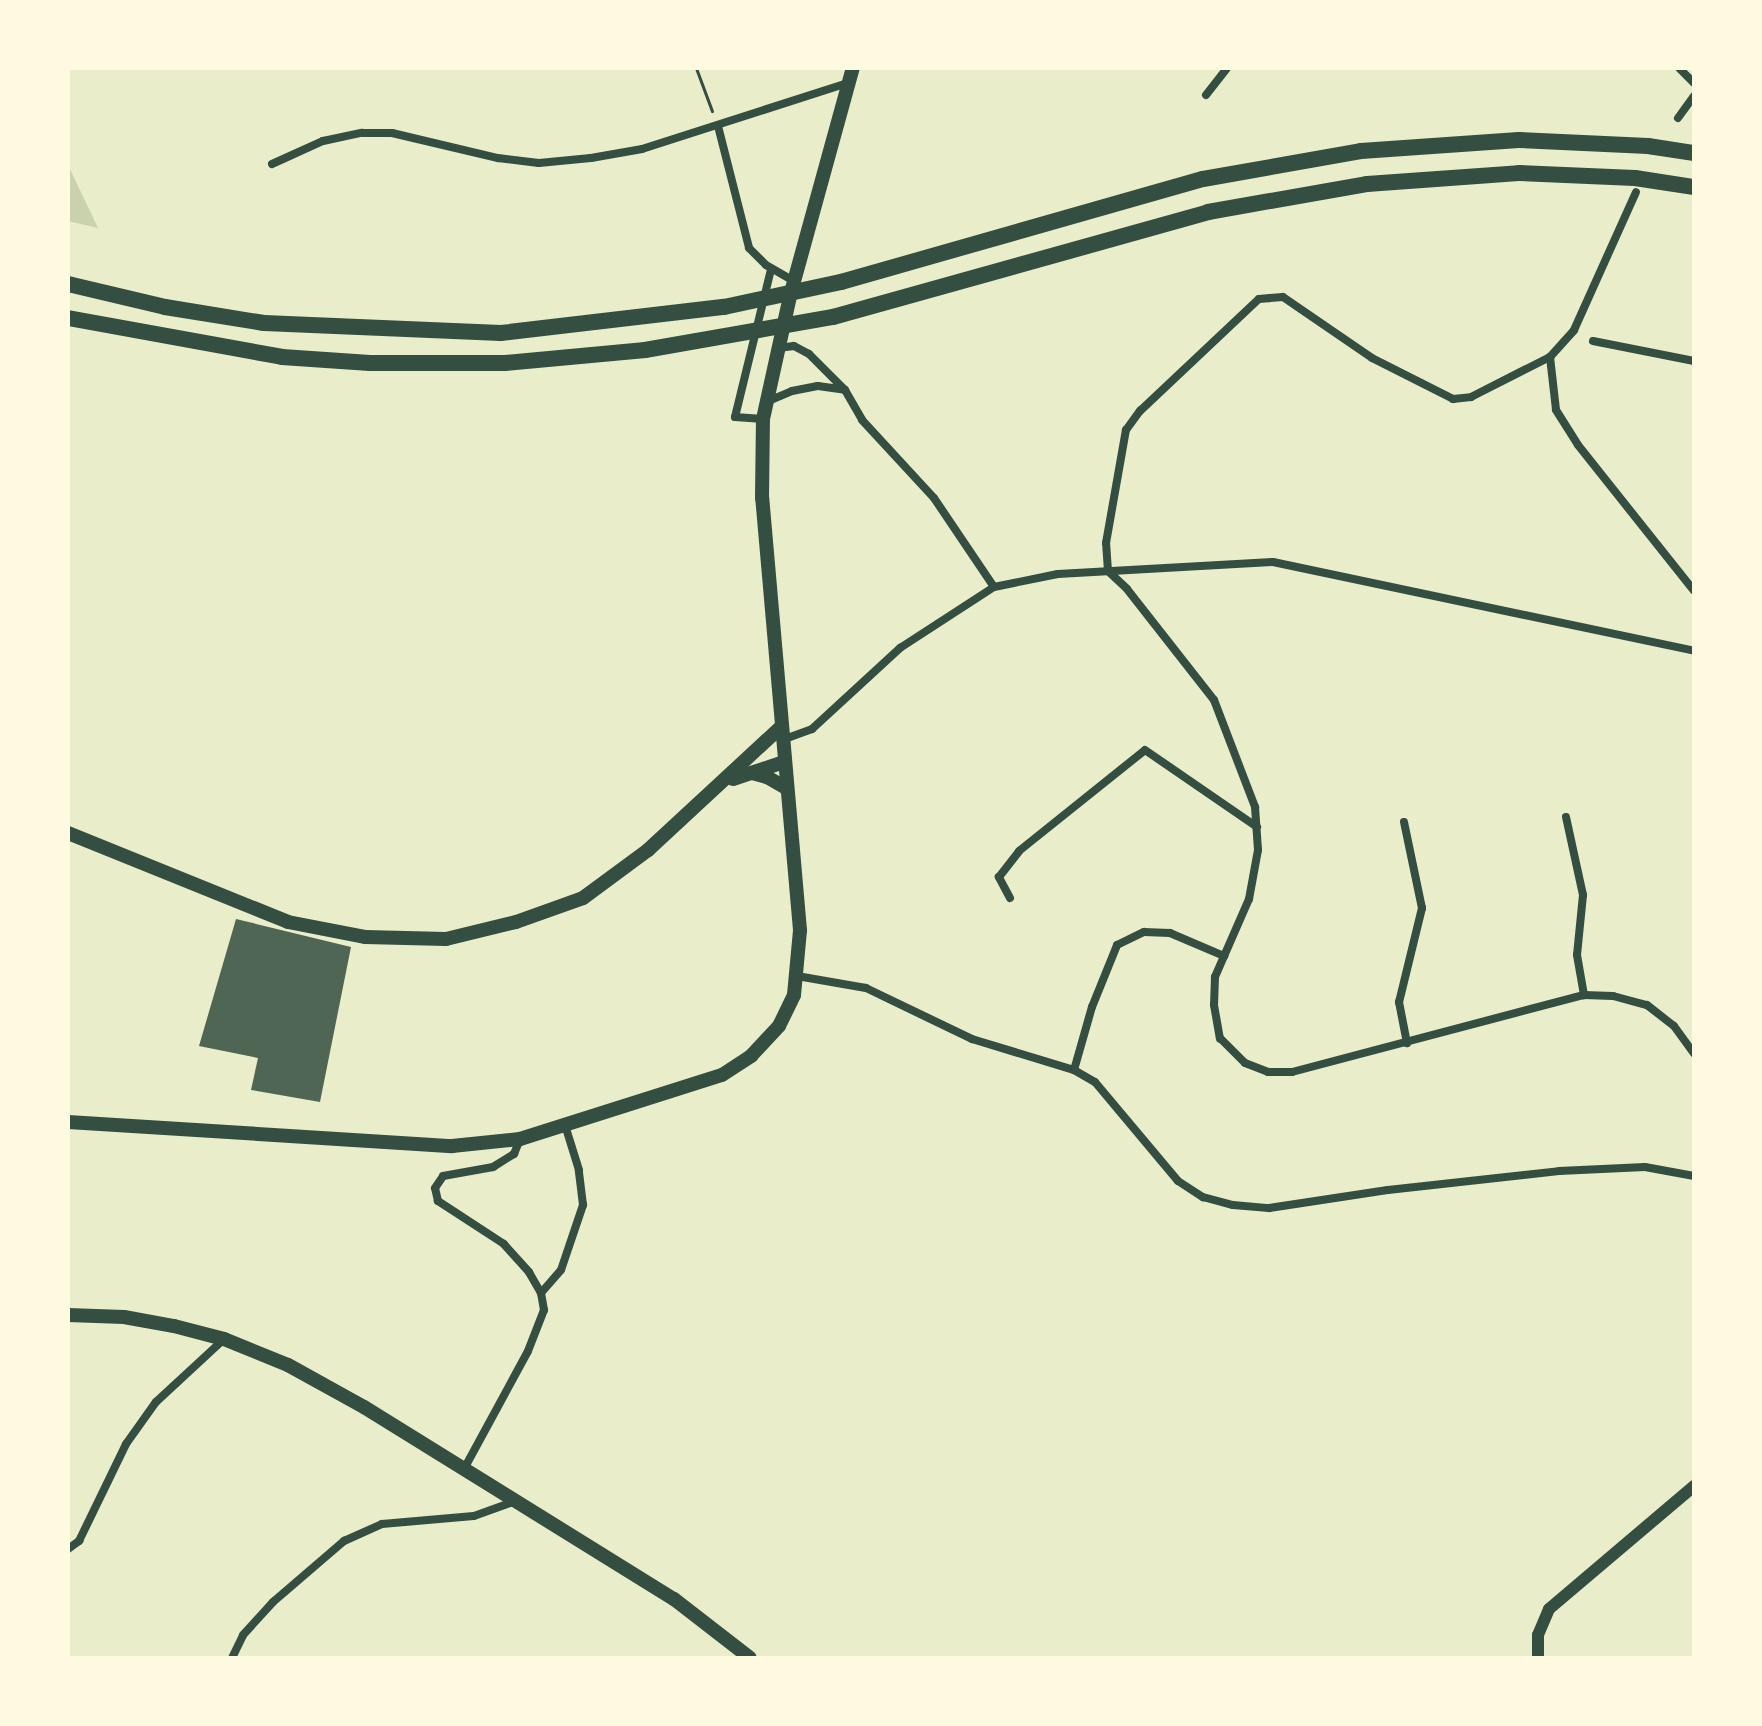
<!DOCTYPE html>
<style>
body{margin:0}
#map{position:relative;width:1762px;height:1726px;overflow:hidden;background:#e9edc9;font-family:"IBM Plex Serif",serif}
div>[style]{position:absolute}
.green>*{inset:0;background:#cad2ad}
.building>*{inset:0;background:#4f6655}
.path>*{height:3px;margin:-1.5px;padding:0 1.5px;transform-origin:1.5px;border-radius:1.5px;background:#344e41}
.minor>*{height:8px;margin:-4px;padding:0 4px;transform-origin:4px;border-radius:4px;background:#344e41}
.tertiary>*{height:12px;margin:-6px;padding:0 6px;transform-origin:6px;border-radius:6px;background:#344e41}
.secondary>*{height:14px;margin:-7px;padding:0 7px;transform-origin:7px;border-radius:7px;background:#344e41}
.primary>*{height:14px;margin:-7px;padding:0 7px;transform-origin:7px;border-radius:7px;background:#344e41}
.motorway>*{height:16px;margin:-8px;padding:0 8px;transform-origin:8px;border-radius:8px;background:#344e41}
span{translate:-50% -50%;white-space:nowrap;text-align:center;line-height:1.15;-webkit-text-stroke:7px #fefae0;paint-order:stroke}
.frame{position:absolute;inset:0;border:70px solid #fefae0;pointer-events:none}
</style>
<div id="map">
<div class="green">
<i style="clip-path:polygon(68px 165px,98px 228px,68px 221px)"></i>
</div>
<div class="building">
<i style="clip-path:polygon(236px 919px,351px 947px,320px 1102px,251px 1090px,258px 1058px,199px 1046px)"></i>
</div>
<div class="path">
<i style="left:696px;top:68px;width:46px;rotate:69.6deg"></i>
</div>
<div class="minor">
<i style="left:1679px;top:68px;width:21px;rotate:45deg"></i>
<i style="left:1206px;top:95px;width:34px;rotate:-52deg"></i>
<i style="left:1678px;top:118px;width:27px;rotate:-54deg"></i>
<i style="left:718px;top:126px;width:126px;rotate:75.7deg"></i>
<i style="left:749px;top:248px;width:24px;rotate:45deg"></i>
<i style="left:766px;top:265px;width:32px;rotate:30deg"></i>
<i style="left:272px;top:164px;width:56px;rotate:-24.3deg"></i>
<i style="left:323px;top:141px;width:40px;rotate:-12deg"></i>
<i style="left:362px;top:133px;width:30px"></i>
<i style="left:392px;top:133px;width:109px;rotate:13.3deg"></i>
<i style="left:498px;top:158px;width:41px;rotate:7deg"></i>
<i style="left:539px;top:163px;width:52px;rotate:-5.5deg"></i>
<i style="left:591px;top:158px;width:52px;rotate:-10deg"></i>
<i style="left:642px;top:149px;width:216px;rotate:-17.8deg"></i>
<i style="left:1593px;top:341px;width:103px;rotate:11.2deg"></i>
<i style="left:778px;top:348px;width:16px;rotate:-7deg"></i>
<i style="left:794px;top:346px;width:17px;rotate:28deg"></i>
<i style="left:809px;top:354px;width:51px;rotate:45deg"></i>
<i style="left:845px;top:390px;width:34px;rotate:60deg"></i>
<i style="left:862px;top:420px;width:106px;rotate:47.3deg"></i>
<i style="left:934px;top:498px;width:107px;rotate:56deg"></i>
<i style="left:1550px;top:357px;width:53px;rotate:83.5deg"></i>
<i style="left:1556px;top:410px;width:41px;rotate:57.8deg"></i>
<i style="left:1578px;top:445px;width:186px;rotate:51.5deg"></i>
<i style="left:766px;top:402px;width:28px;rotate:-23deg"></i>
<i style="left:792px;top:391px;width:26px;rotate:-11deg"></i>
<i style="left:818px;top:386px;width:27px;rotate:8deg"></i>
<i style="left:763px;top:419px;width:28px;rotate:-176deg"></i>
<i style="left:735px;top:417px;width:152px;rotate:-76.3deg"></i>
<i style="left:1108px;top:571px;width:26px;rotate:43deg"></i>
<i style="left:1127px;top:589px;width:141px;rotate:51.9deg"></i>
<i style="left:1214px;top:700px;width:115px;rotate:69deg"></i>
<i style="left:1255px;top:807px;width:43px;rotate:86deg"></i>
<i style="left:1258px;top:850px;width:50px;rotate:100.4deg"></i>
<i style="left:1249px;top:899px;width:85px;rotate:113.6deg"></i>
<i style="left:1215px;top:977px;width:28px;rotate:92deg"></i>
<i style="left:1214px;top:1005px;width:34px;rotate:80deg"></i>
<i style="left:1220px;top:1038px;width:35px;rotate:45deg"></i>
<i style="left:1245px;top:1063px;width:25px;rotate:21deg"></i>
<i style="left:1268px;top:1072px;width:24px"></i>
<i style="left:1292px;top:1072px;width:302px;rotate:-14.8deg"></i>
<i style="left:1584px;top:995px;width:29px;rotate:2deg"></i>
<i style="left:1613px;top:996px;width:35px;rotate:15deg"></i>
<i style="left:1647px;top:1005px;width:34px;rotate:38deg"></i>
<i style="left:1674px;top:1026px;width:34px;rotate:54deg"></i>
<i style="left:1108px;top:571px;width:28px;rotate:-94deg"></i>
<i style="left:1106px;top:543px;width:115px;rotate:-80deg"></i>
<i style="left:1126px;top:430px;width:24px;rotate:-54deg"></i>
<i style="left:1140px;top:411px;width:163px;rotate:-43.3deg"></i>
<i style="left:1259px;top:299px;width:24px;rotate:-5deg"></i>
<i style="left:1283px;top:297px;width:108px;rotate:34.4deg"></i>
<i style="left:1372px;top:358px;width:91px;rotate:26.8deg"></i>
<i style="left:1453px;top:399px;width:18px;rotate:-6deg"></i>
<i style="left:1471px;top:397px;width:89px;rotate:-26.9deg"></i>
<i style="left:1550px;top:357px;width:36px;rotate:-48deg"></i>
<i style="left:1574px;top:330px;width:151px;rotate:-65.8deg"></i>
<i style="left:782px;top:740px;width:32px;rotate:-20deg"></i>
<i style="left:812px;top:729px;width:120px;rotate:-42.6deg"></i>
<i style="left:900px;top:648px;width:112px;rotate:-33deg"></i>
<i style="left:994px;top:587px;width:65px;rotate:-11.5deg"></i>
<i style="left:1058px;top:574px;width:215px;rotate:-3.2deg"></i>
<i style="left:1273px;top:562px;width:430px;rotate:11.9deg"></i>
<i style="left:1566px;top:817px;width:80px;rotate:77.7deg"></i>
<i style="left:1583px;top:895px;width:60px;rotate:95.7deg"></i>
<i style="left:1577px;top:955px;width:41px;rotate:80.1deg"></i>
<i style="left:1404px;top:822px;width:88px;rotate:78.2deg"></i>
<i style="left:1422px;top:908px;width:97px;rotate:103.7deg"></i>
<i style="left:1399px;top:1002px;width:42px;rotate:79deg"></i>
<i style="left:1010px;top:898px;width:24px;rotate:-118deg"></i>
<i style="left:999px;top:877px;width:33px;rotate:-52deg"></i>
<i style="left:1019px;top:851px;width:161px;rotate:-38.7deg"></i>
<i style="left:1145px;top:750px;width:136px;rotate:34.5deg"></i>
<i style="left:797px;top:976px;width:70px;rotate:9.9deg"></i>
<i style="left:866px;top:988px;width:118px;rotate:25.7deg"></i>
<i style="left:972px;top:1039px;width:107px;rotate:16.9deg"></i>
<i style="left:1074px;top:1070px;width:24px;rotate:30deg"></i>
<i style="left:1095px;top:1082px;width:129px;rotate:50deg"></i>
<i style="left:1178px;top:1181px;width:30px;rotate:33deg"></i>
<i style="left:1203px;top:1197px;width:31px;rotate:15deg"></i>
<i style="left:1233px;top:1205px;width:36px;rotate:5deg"></i>
<i style="left:1269px;top:1208px;width:120px;rotate:-8.6deg"></i>
<i style="left:1388px;top:1190px;width:172px;rotate:-6.3deg"></i>
<i style="left:1559px;top:1171px;width:86px;rotate:-2.7deg"></i>
<i style="left:1645px;top:1167px;width:50px;rotate:10.4deg"></i>
<i style="left:1074px;top:1070px;width:66px;rotate:-74.1deg"></i>
<i style="left:1092px;top:1007px;width:67px;rotate:-68deg"></i>
<i style="left:1117px;top:945px;width:30px;rotate:-26deg"></i>
<i style="left:1144px;top:932px;width:26px;rotate:2deg"></i>
<i style="left:1170px;top:933px;width:59px;rotate:23.1deg"></i>
<i style="left:541px;top:1293px;width:30px;rotate:-49deg"></i>
<i style="left:561px;top:1270px;width:69px;rotate:-71.3deg"></i>
<i style="left:583px;top:1205px;width:35px;rotate:-97deg"></i>
<i style="left:579px;top:1170px;width:47px;rotate:-107.3deg"></i>
<i style="left:464px;top:1469px;width:134px;rotate:-61.5deg"></i>
<i style="left:528px;top:1351px;width:44px;rotate:-68.7deg"></i>
<i style="left:544px;top:1310px;width:17px;rotate:-100deg"></i>
<i style="left:541px;top:1293px;width:24px;rotate:-120deg"></i>
<i style="left:529px;top:1272px;width:38px;rotate:-132deg"></i>
<i style="left:504px;top:1244px;width:79px;rotate:-146.9deg"></i>
<i style="left:438px;top:1201px;width:13px;rotate:-103deg"></i>
<i style="left:435px;top:1188px;width:14px;rotate:-56deg"></i>
<i style="left:443px;top:1176px;width:51px;rotate:-10.2deg"></i>
<i style="left:493px;top:1167px;width:25px;rotate:-32deg"></i>
<i style="left:514px;top:1154px;width:16px;rotate:-68deg"></i>
<i style="left:68px;top:1549px;width:14px;rotate:-36deg"></i>
<i style="left:79px;top:1541px;width:108px;rotate:-64.1deg"></i>
<i style="left:126px;top:1444px;width:52px;rotate:-54.5deg"></i>
<i style="left:156px;top:1402px;width:93px;rotate:-42.8deg"></i>
<i style="left:232px;top:1658px;width:25px;rotate:-64deg"></i>
<i style="left:243px;top:1635px;width:45px;rotate:-47.7deg"></i>
<i style="left:273px;top:1602px;width:94px;rotate:-40.7deg"></i>
<i style="left:344px;top:1541px;width:42px;rotate:-24.1deg"></i>
<i style="left:382px;top:1524px;width:92px;rotate:-5deg"></i>
<i style="left:474px;top:1516px;width:45px;rotate:-19.7deg"></i>
</div>
<div class="tertiary">
<i style="left:1538px;top:1658px;width:23px;rotate:-90deg"></i>
<i style="left:1538px;top:1635px;width:28px;rotate:-67deg"></i>
<i style="left:1549px;top:1609px;width:190px;rotate:-40.3deg"></i>
</div>
<div class="secondary">
<i style="left:752px;top:773px;width:16px;rotate:15deg"></i>
<i style="left:767px;top:777px;width:22px;rotate:30deg"></i>
<i style="left:733px;top:779px;width:54px;rotate:-18.4deg"></i>
<i style="left:68px;top:833px;width:237px;rotate:22deg"></i>
<i style="left:288px;top:922px;width:78px;rotate:11deg"></i>
<i style="left:365px;top:937px;width:81px;rotate:1.4deg"></i>
<i style="left:446px;top:939px;width:72px;rotate:-13.7deg"></i>
<i style="left:516px;top:922px;width:71px;rotate:-19.7deg"></i>
<i style="left:583px;top:898px;width:81px;rotate:-36.4deg"></i>
<i style="left:648px;top:850px;width:181px;rotate:-42.8deg"></i>
</div>
<div class="primary">
<i style="left:68px;top:1122px;width:385px;rotate:3.6deg"></i>
<i style="left:452px;top:1146px;width:68px;rotate:-5.9deg"></i>
<i style="left:520px;top:1139px;width:212px;rotate:-17.6deg"></i>
<i style="left:722px;top:1075px;width:35px;rotate:-33deg"></i>
<i style="left:751px;top:1056px;width:41px;rotate:-47deg"></i>
<i style="left:779px;top:1026px;width:34px;rotate:-64deg"></i>
<i style="left:794px;top:995px;width:65px;rotate:-84.7deg"></i>
<i style="left:800px;top:930px;width:434px;rotate:-95deg"></i>
<i style="left:762px;top:498px;width:79px;rotate:-89.3deg"></i>
<i style="left:763px;top:419px;width:126px;rotate:-77.6deg"></i>
<i style="left:790px;top:296px;width:237px;rotate:-74.6deg"></i>
<i style="left:68px;top:1315px;width:56px;rotate:2deg"></i>
<i style="left:124px;top:1317px;width:51px;rotate:10.2deg"></i>
<i style="left:174px;top:1326px;width:52px;rotate:14.6deg"></i>
<i style="left:224px;top:1339px;width:69px;rotate:22.1deg"></i>
<i style="left:288px;top:1365px;width:87px;rotate:28.9deg"></i>
<i style="left:364px;top:1407px;width:365px;rotate:31.8deg"></i>
<i style="left:674px;top:1599px;width:96px;rotate:37.8deg"></i>
</div>
<div class="motorway">
<i style="left:68px;top:284px;width:100px;rotate:13.3deg"></i>
<i style="left:165px;top:307px;width:100px;rotate:9.2deg"></i>
<i style="left:264px;top:323px;width:237px;rotate:2.4deg"></i>
<i style="left:501px;top:333px;width:225px;rotate:-6.7deg"></i>
<i style="left:724px;top:307px;width:120px;rotate:-12.1deg"></i>
<i style="left:841px;top:282px;width:376px;rotate:-15.9deg"></i>
<i style="left:1203px;top:179px;width:160px;rotate:-10deg"></i>
<i style="left:1361px;top:151px;width:158px;rotate:-4deg"></i>
<i style="left:1519px;top:140px;width:129px;rotate:2.7deg"></i>
<i style="left:1648px;top:146px;width:47px;rotate:8.7deg"></i>
<i style="left:68px;top:318px;width:218px;rotate:10.3deg"></i>
<i style="left:282px;top:357px;width:88px;rotate:3.9deg"></i>
<i style="left:370px;top:363px;width:135px"></i>
<i style="left:505px;top:363px;width:141px;rotate:-5.3deg"></i>
<i style="left:645px;top:350px;width:191px;rotate:-10deg"></i>
<i style="left:833px;top:317px;width:389px;rotate:-15.6deg"></i>
<i style="left:1208px;top:212px;width:161px;rotate:-10deg"></i>
<i style="left:1367px;top:184px;width:152px;rotate:-4.1deg"></i>
<i style="left:1519px;top:173px;width:116px;rotate:2.5deg"></i>
<i style="left:1635px;top:178px;width:60px;rotate:8.7deg"></i>
</div>
<div class="frame"></div>
</div>
